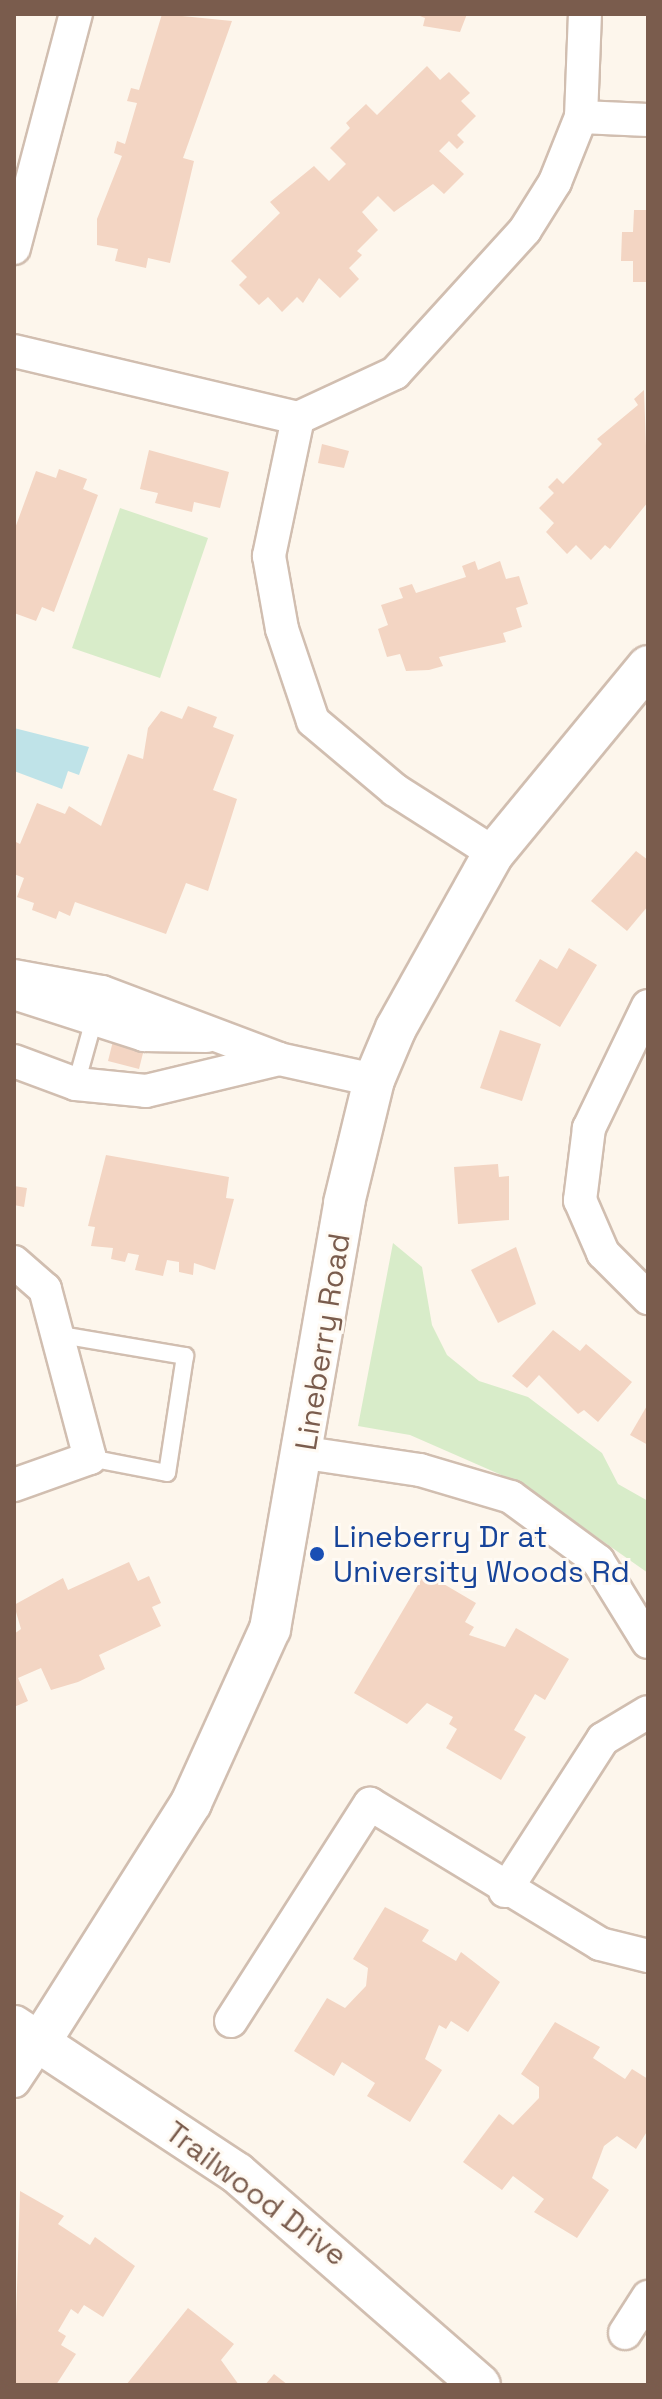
<!DOCTYPE html>
<style>
body{margin:0}
#map{position:relative;width:662px;height:2399px;overflow:hidden;background:#fdf6ec;font-family:"Space Grotesk",sans-serif}
div>[style]{position:absolute}
.green>*{inset:0;background:#d8ecc9}
.water>*{inset:0;background:#bfe3e8}
.building>*{inset:0;background:#f3d5c3}
.roads{filter:drop-shadow(2px 0 #d1beb0) drop-shadow(-2px 0 #d1beb0) drop-shadow(0 2px #d1beb0) drop-shadow(0 -2px #d1beb0)}
.service>*{height:16px;margin:-8px;padding:0 8px;transform-origin:8px;border-radius:8px;background:#fff}
.minor>*{height:32px;margin:-16px;padding:0 16px;transform-origin:16px;border-radius:16px;background:#fff}
.tertiary>*{height:40px;margin:-20px;padding:0 20px;transform-origin:20px;border-radius:20px;background:#fff}
.dots>*{width:22px;height:22px;translate:-50% -50%;box-sizing:border-box;border:4px solid #fffaf3;border-radius:50%}
span{translate:-50% -50%;white-space:nowrap;text-align:center;line-height:1.15;-webkit-text-stroke:6px #fffaf3;paint-order:stroke}
.street-label{font-size:30px;color:#7a5c4d}
.transit-label{font-size:30px;color:#164399}
.left{translate:0 -50%;text-align:left}
.frame{position:absolute;inset:0;border:16px solid #7a5c4d;pointer-events:none}
</style>
<div id="map">
<div class="green">
<i style="clip-path:polygon(120px 508px,208px 538px,160px 678px,72px 648px)"></i>
<i style="clip-path:polygon(393px 1243px,422px 1267px,432px 1325px,447px 1355px,479px 1381px,528px 1397px,602px 1453px,618px 1484px,648px 1501px,648px 1573px,520px 1483px,410px 1435px,358px 1426px)"></i>
</div>
<div class="water">
<i style="clip-path:polygon(14px 728px,89px 747px,79px 775px,68px 771px,62px 789px,14px 771px)"></i>
</div>
<div class="building">
<i style="clip-path:polygon(162px 14px,232px 21px,183px 158px,194px 161px,170px 263px,148px 258px,146px 268px,115px 261px,118px 249px,97px 245px,97px 219px,122px 156px,114px 153px,117px 141px,125px 144px,137px 103px,127px 101px,131px 88px,139px 90px)"></i>
<i style="clip-path:polygon(415px 14px,467px 14px,460px 32px,423px 26px,425px 18px)"></i>
<i style="clip-path:polygon(427px 66px,440px 80px,449px 72px,470px 93px,461px 101px,476px 116px,457px 135px,464px 142px,457px 149px,449px 141px,439px 151px,464px 174px,444px 194px,433px 184px,394px 212px,378px 196px,362px 212px,378px 230px,357px 251px,362px 255px,349px 268px,359px 279px,340px 298px,319px 278px,303px 303px,297px 297px,282px 312px,268px 297px,259px 305px,239px 285px,247px 277px,231px 261px,280px 213px,270px 202px,314px 166px,329px 181px,346px 164px,330px 148px,350px 128px,346px 123px,366px 104px,377px 115px)"></i>
<i style="clip-path:polygon(634px 210px,648px 210px,648px 282px,633px 282px,633px 261px,621px 261px,622px 232px,633px 232px)"></i>
<i style="clip-path:polygon(644px 390px,648px 502px,610px 549px,605px 545px,591px 560px,576px 545px,567px 554px,546px 532px,554px 523px,539px 508px,554px 493px,548px 487px,557px 478px,563px 484px,602px 444px,597px 439px,638px 405px,634px 399px)"></i>
<i style="clip-path:polygon(322px 444px,349px 451px,344px 468px,318px 463px)"></i>
<i style="clip-path:polygon(149px 450px,229px 472px,220px 508px,194px 502px,192px 512px,155px 503px,158px 493px,140px 489px)"></i>
<i style="clip-path:polygon(59px 469px,87px 479px,83px 489px,98px 495px,54px 612px,42px 607px,36px 621px,14px 613px,14px 531px,36px 471px,56px 478px)"></i>
<i style="clip-path:polygon(475px 561px,478px 570px,500px 561px,506px 579px,519px 576px,528px 604px,516px 608px,522px 627px,503px 633px,506px 642px,439px 657px,443px 666px,429px 670px,406px 671px,400px 654px,387px 657px,378px 629px,388px 625px,381px 605px,403px 598px,399px 588px,412px 584px,416px 593px,466px 577px,462px 566px)"></i>
<i style="clip-path:polygon(188px 706px,217px 717px,213px 727px,234px 735px,213px 790px,237px 799px,208px 891px,186px 883px,166px 934px,75px 902px,70px 916px,59px 911px,56px 919px,32px 910px,34px 903px,17px 897px,24px 878px,14px 874px,14px 841px,20px 844px,37px 803px,65px 814px,69px 806px,101px 826px,128px 754px,143px 759px,148px 728px,161px 711px,182px 719px)"></i>
<i style="clip-path:polygon(636px 851px,648px 860px,648px 906px,627px 931px,591px 901px)"></i>
<i style="clip-path:polygon(569px 948px,597px 965px,560px 1027px,515px 1001px,540px 959px,557px 969px)"></i>
<i style="clip-path:polygon(500px 1030px,541px 1044px,522px 1101px,480px 1088px)"></i>
<i style="clip-path:polygon(114px 1037px,145px 1045px,139px 1069px,108px 1061px)"></i>
<i style="clip-path:polygon(106px 1155px,229px 1177px,226px 1198px,234px 1199px,215px 1270px,194px 1263px,193px 1275px,179px 1272px,179px 1262px,167px 1260px,163px 1276px,135px 1270px,139px 1255px,128px 1253px,125px 1262px,111px 1259px,113px 1248px,91px 1246px,95px 1227px,88px 1226px)"></i>
<i style="clip-path:polygon(498px 1164px,499px 1177px,509px 1176px,509px 1220px,458px 1224px,454px 1167px)"></i>
<i style="clip-path:polygon(14px 1186px,27px 1188px,24px 1207px,14px 1205px)"></i>
<i style="clip-path:polygon(516px 1247px,536px 1304px,498px 1323px,471px 1270px)"></i>
<i style="clip-path:polygon(553px 1330px,580px 1351px,586px 1344px,632px 1382px,598px 1422px,584px 1410px,578px 1414px,539px 1375px,527px 1388px,512px 1376px)"></i>
<i style="clip-path:polygon(648px 1404px,648px 1445px,630px 1435px)"></i>
<i style="clip-path:polygon(129px 1562px,138px 1581px,149px 1576px,161px 1603px,152px 1607px,161px 1626px,99px 1655px,105px 1669px,78px 1682px,51px 1690px,41px 1668px,18px 1678px,28px 1701px,14px 1707px,14px 1634px,21px 1629px,14px 1605px,63px 1578px,68px 1590px)"></i>
<i style="clip-path:polygon(425px 1573px,476px 1603px,465px 1622px,474px 1627px,469px 1635px,505px 1647px,516px 1628px,569px 1659px,545px 1700px,535px 1694px,514px 1730px,526px 1737px,501px 1780px,446px 1748px,457px 1729px,449px 1724px,453px 1717px,427px 1703px,407px 1724px,354px 1693px)"></i>
<i style="clip-path:polygon(385px 1907px,429px 1930px,422px 1941px,456px 1961px,461px 1952px,500px 1982px,468px 2032px,451px 2021px,446px 2029px,439px 2025px,425px 2059px,442px 2070px,410px 2122px,367px 2096px,375px 2083px,342px 2062px,334px 2076px,294px 2051px,327px 1998px,345px 2008px,366px 1986px,368px 1968px,353px 1959px)"></i>
<i style="clip-path:polygon(555px 2022px,600px 2047px,593px 2058px,625px 2079px,632px 2069px,648px 2079px,648px 2130px,636px 2149px,617px 2136px,604px 2146px,592px 2178px,609px 2190px,577px 2238px,534px 2212px,544px 2199px,513px 2176px,502px 2190px,463px 2162px,499px 2114px,513px 2125px,539px 2098px,539px 2087px,521px 2074px)"></i>
<i style="clip-path:polygon(20px 2191px,64px 2216px,58px 2224px,90px 2245px,95px 2237px,135px 2266px,103px 2317px,84px 2305px,78px 2314px,71px 2309px,58px 2331px,66px 2336px,61px 2345px,76px 2354px,56px 2385px,14px 2385px)"></i>
<i style="clip-path:polygon(188px 2308px,234px 2344px,221px 2360px,239px 2385px,126px 2385px)"></i>
<i style="clip-path:polygon(274px 2374px,288px 2385px,265px 2385px)"></i>
</div>
<div class="roads">
<div class="service">
<i style="left:76px;top:1084px;width:71px;rotate:-74.4deg"></i>
<i style="left:61px;top:1335px;width:126px;rotate:9.6deg"></i>
<i style="left:185px;top:1356px;width:118px;rotate:98.7deg"></i>
<i style="left:167px;top:1473px;width:78px;rotate:-169deg"></i>
</div>
<div class="minor">
<i style="left:581px;top:117px;width:67px;rotate:2.6deg"></i>
<i style="left:14px;top:248px;width:242px;rotate:-75.2deg"></i>
<i style="left:14px;top:351px;width:292px;rotate:13.3deg"></i>
<i style="left:298px;top:418px;width:107px;rotate:-24.9deg"></i>
<i style="left:395px;top:373px;width:193px;rotate:-47.7deg"></i>
<i style="left:525px;top:230px;width:57px;rotate:-58deg"></i>
<i style="left:555px;top:182px;width:70px;rotate:-68.2deg"></i>
<i style="left:581px;top:117px;width:103px;rotate:-87.8deg"></i>
<i style="left:298px;top:418px;width:141px;rotate:101.9deg"></i>
<i style="left:269px;top:556px;width:74px;rotate:79.9deg"></i>
<i style="left:282px;top:629px;width:97px;rotate:71.4deg"></i>
<i style="left:313px;top:721px;width:107px;rotate:40.1deg"></i>
<i style="left:395px;top:790px;width:117px;rotate:32.5deg"></i>
<i style="left:14px;top:976px;width:89px;rotate:10.3deg"></i>
<i style="left:102px;top:992px;width:189px;rotate:20.7deg"></i>
<i style="left:279px;top:1059px;width:97px;rotate:12.5deg"></i>
<i style="left:14px;top:993px;width:137px;rotate:17.9deg"></i>
<i style="left:144px;top:1035px;width:62px;rotate:0.9deg"></i>
<i style="left:648px;top:1006px;width:136px;rotate:115.8deg"></i>
<i style="left:589px;top:1128px;width:73px;rotate:97.1deg"></i>
<i style="left:580px;top:1200px;width:58px;rotate:66.5deg"></i>
<i style="left:603px;top:1253px;width:64px;rotate:45deg"></i>
<i style="left:14px;top:1061px;width:66px;rotate:20.4deg"></i>
<i style="left:76px;top:1084px;width:70px;rotate:5.7deg"></i>
<i style="left:146px;top:1091px;width:137px;rotate:-13.5deg"></i>
<i style="left:14px;top:1262px;width:41px;rotate:41.1deg"></i>
<i style="left:45px;top:1289px;width:175px;rotate:75.1deg"></i>
<i style="left:90px;top:1458px;width:81px;rotate:160.4deg"></i>
<i style="left:306px;top:1453px;width:115px;rotate:8.5deg"></i>
<i style="left:420px;top:1470px;width:95px;rotate:16.5deg"></i>
<i style="left:511px;top:1497px;width:108px;rotate:36.3deg"></i>
<i style="left:598px;top:1561px;width:95px;rotate:58.3deg"></i>
<i style="left:505px;top:1891px;width:181px;rotate:-57.2deg"></i>
<i style="left:603px;top:1739px;width:52px;rotate:-31deg"></i>
<i style="left:231px;top:2021px;width:258px;rotate:-57.4deg"></i>
<i style="left:370px;top:1804px;width:269px;rotate:31.3deg"></i>
<i style="left:600px;top:1944px;width:49px;rotate:14deg"></i>
<i style="left:14px;top:2081px;width:47px;rotate:-56.3deg"></i>
<i style="left:625px;top:2333px;width:43px;rotate:-57.4deg"></i>
</div>
<div class="tertiary">
<i style="left:14px;top:2026px;width:267px;rotate:33.4deg"></i>
<i style="left:237px;top:2173px;width:322px;rotate:41.1deg"></i>
<i style="left:40px;top:2042px;width:283px;rotate:-57.7deg"></i>
<i style="left:191px;top:1803px;width:191px;rotate:-65.6deg"></i>
<i style="left:270px;top:1629px;width:432px;rotate:-80.1deg"></i>
<i style="left:344px;top:1203px;width:127px;rotate:-76.3deg"></i>
<i style="left:374px;top:1080px;width:56px;rotate:-67.1deg"></i>
<i style="left:396px;top:1028px;width:201px;rotate:-60.8deg"></i>
<i style="left:494px;top:853px;width:242px;rotate:-50.5deg"></i>
</div>
</div>
<div class="dots">
<i style="left:317px;top:1554px;background:#1a4fb4"></i>
</div>
<div class="street-label">
<span style="left:323px;top:1342px;rotate:-81deg">Lineberry Road</span>
<span style="left:256px;top:2194px;rotate:37deg">Trailwood Drive</span>
</div>
<div class="transit-label">
<span class="left" style="left:333px;top:1554px">Lineberry Dr at<br>University Woods Rd</span>
</div>
<div class="frame"></div>
</div>
